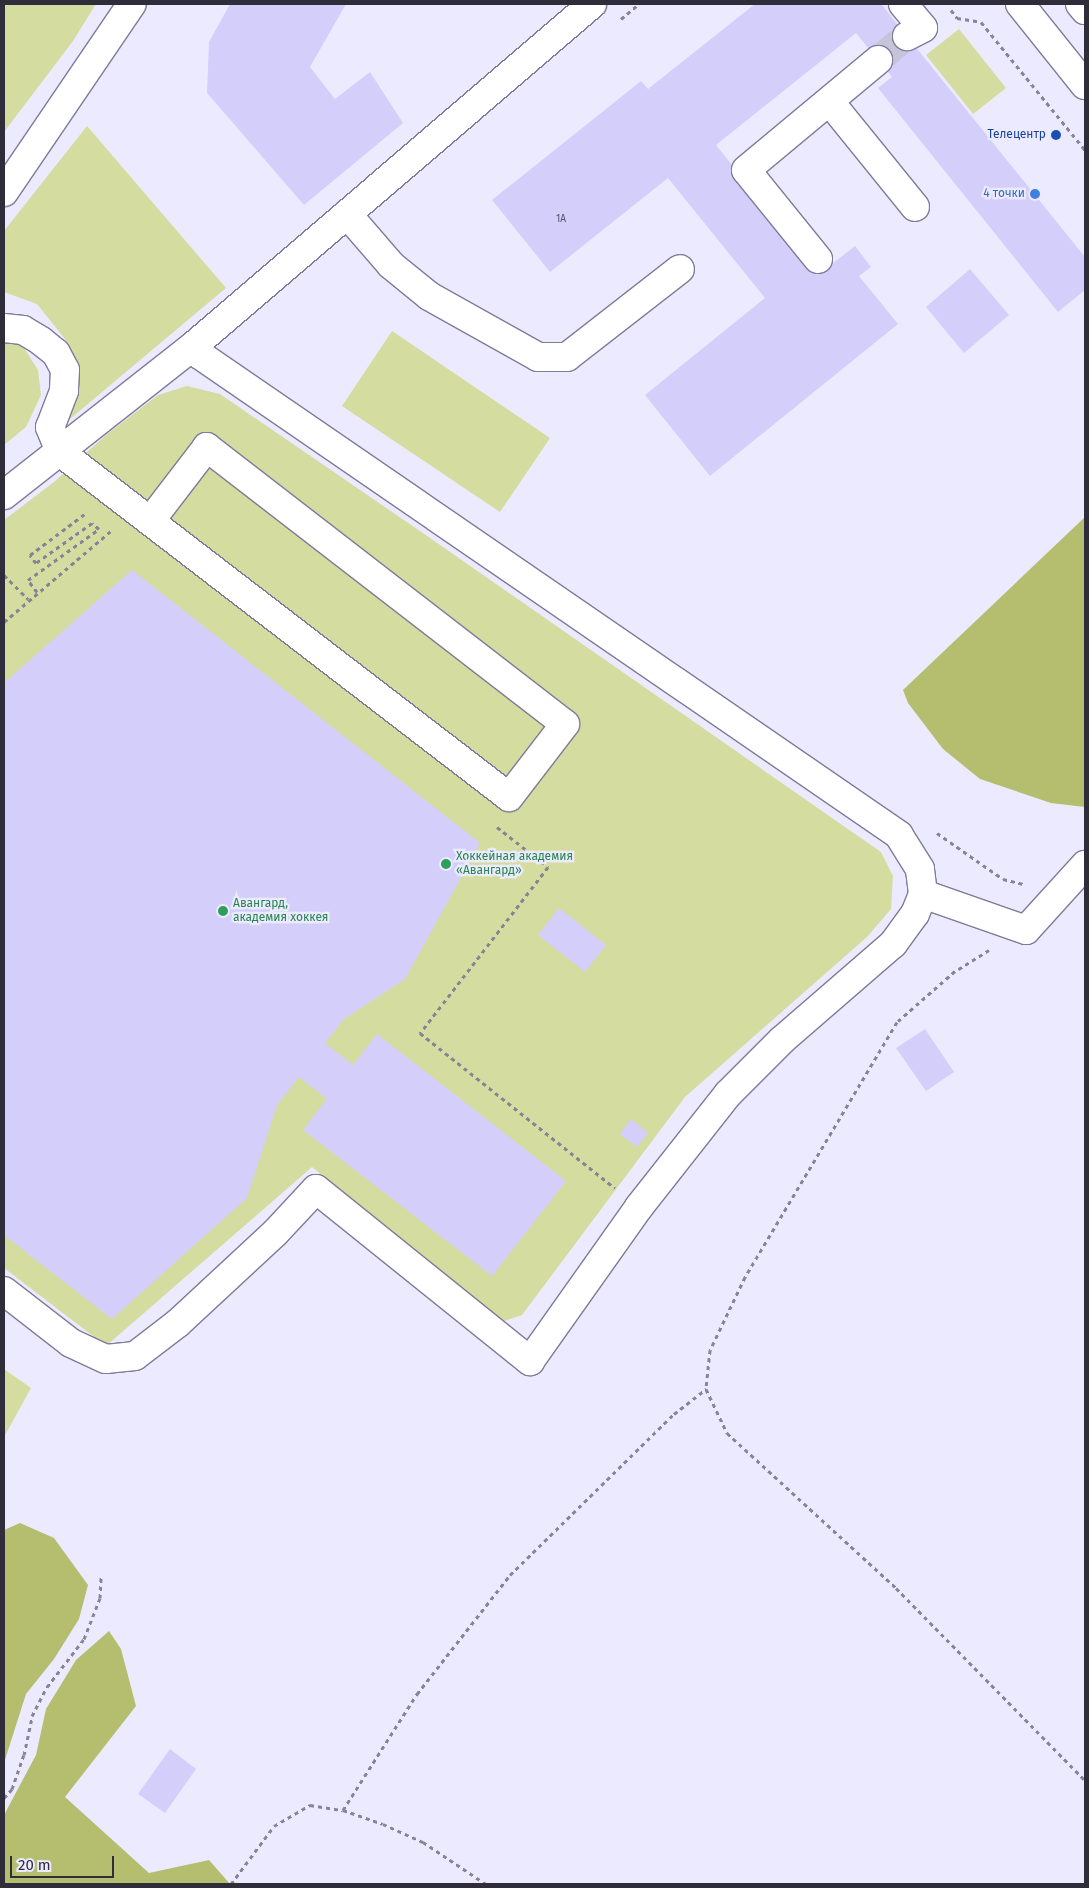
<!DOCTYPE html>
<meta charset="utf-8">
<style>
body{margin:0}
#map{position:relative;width:1089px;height:1888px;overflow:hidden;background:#eceaff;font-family:"Fira Sans",sans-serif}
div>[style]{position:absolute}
.green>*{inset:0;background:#d5dca0}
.forest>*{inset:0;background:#b5bd6f}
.building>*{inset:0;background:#d4cefb}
.minor-tunnel>*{height:28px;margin-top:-14px;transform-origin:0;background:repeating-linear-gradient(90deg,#c6c4d8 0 28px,transparent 0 42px)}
.path>*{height:3px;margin-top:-1.5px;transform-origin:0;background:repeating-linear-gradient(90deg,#878595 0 4px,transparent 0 8px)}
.roads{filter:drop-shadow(1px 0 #7f7b99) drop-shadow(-1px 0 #7f7b99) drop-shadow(0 1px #7f7b99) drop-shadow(0 -1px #7f7b99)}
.minor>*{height:28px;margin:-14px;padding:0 14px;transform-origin:14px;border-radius:14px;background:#fff}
.major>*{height:28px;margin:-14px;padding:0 14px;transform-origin:14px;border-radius:14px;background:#fff}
.dots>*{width:14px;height:14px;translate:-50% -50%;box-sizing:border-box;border:2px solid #eceaff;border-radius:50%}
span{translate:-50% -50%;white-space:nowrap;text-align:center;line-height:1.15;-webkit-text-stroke:4.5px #eceaff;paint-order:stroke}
.number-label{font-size:10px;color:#58556a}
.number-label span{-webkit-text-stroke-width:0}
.transit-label{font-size:12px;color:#164399}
.right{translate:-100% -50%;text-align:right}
.shop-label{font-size:12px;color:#366cbe}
.leisure-label{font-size:12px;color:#27864d}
.left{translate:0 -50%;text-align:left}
.frame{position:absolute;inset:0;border:5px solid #2f2d3a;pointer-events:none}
.scale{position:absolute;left:10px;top:1856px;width:104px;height:22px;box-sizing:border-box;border:2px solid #2f2d3a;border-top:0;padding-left:6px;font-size:15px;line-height:18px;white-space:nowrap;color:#2f2d3a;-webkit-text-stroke:4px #eceaff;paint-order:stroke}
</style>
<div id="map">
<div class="green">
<i style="clip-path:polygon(4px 4px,96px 4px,73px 41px,4px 132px)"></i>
<i style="clip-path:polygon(959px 29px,1006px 88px,973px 114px,926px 55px)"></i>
<i style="clip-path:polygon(87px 126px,226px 288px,64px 424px,74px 377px,69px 344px,37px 304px,4px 292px,4px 231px)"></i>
<i style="clip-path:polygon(392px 331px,550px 438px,500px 512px,342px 406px)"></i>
<i style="clip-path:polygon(4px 337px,24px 348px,38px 370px,41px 395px,26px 427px,4px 445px)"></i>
<i style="clip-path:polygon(187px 386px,220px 394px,433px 540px,881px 852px,893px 876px,891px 909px,867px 937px,685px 1097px,522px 1315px,504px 1321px,312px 1167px,106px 1346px,4px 1268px,4px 520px,54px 482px,106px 435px,158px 395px)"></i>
<i style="clip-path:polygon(4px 1369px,31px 1388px,4px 1437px)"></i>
</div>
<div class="forest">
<i style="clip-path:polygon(1085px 517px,1085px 807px,1051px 803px,980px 779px,943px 749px,908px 703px,903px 690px)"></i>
<i style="clip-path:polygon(20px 1523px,54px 1538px,88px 1585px,79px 1619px,54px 1659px,26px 1694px,4px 1763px,4px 1530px)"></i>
<i style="clip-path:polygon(109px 1631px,121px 1649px,136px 1706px,65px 1797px,149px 1873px,209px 1860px,230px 1884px,4px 1884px,4px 1815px,36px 1755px,46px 1709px,76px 1660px)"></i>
</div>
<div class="building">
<i style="clip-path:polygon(230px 4px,346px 4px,310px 67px,335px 99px,370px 72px,403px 123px,304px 205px,207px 93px,209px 42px)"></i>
<i style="clip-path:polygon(755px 4px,881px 4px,1085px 257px,1085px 290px,1058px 312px,878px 88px,892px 77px,856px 33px,716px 145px,819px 274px,855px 246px,871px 267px,859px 276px,898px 324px,710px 476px,645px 395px,765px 298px,668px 178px,550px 272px,492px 200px,641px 81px,648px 89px)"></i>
<i style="clip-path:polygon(970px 269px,1009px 315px,964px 353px,926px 307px)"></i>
<i style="clip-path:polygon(132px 570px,480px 843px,405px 979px,344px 1019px,325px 1043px,353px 1065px,377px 1034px,566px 1181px,492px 1276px,303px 1130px,327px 1099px,299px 1077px,277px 1105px,247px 1198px,112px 1319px,4px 1235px,4px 683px)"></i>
<i style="clip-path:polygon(559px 908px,606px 945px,585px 972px,538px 935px)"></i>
<i style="clip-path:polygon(925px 1029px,954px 1072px,926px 1091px,896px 1048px)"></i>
<i style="clip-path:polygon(631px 1119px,648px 1133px,637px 1147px,620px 1134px)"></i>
<i style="clip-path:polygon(170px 1749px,196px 1769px,165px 1813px,138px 1794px)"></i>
</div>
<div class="minor-tunnel">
<i style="left:878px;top:60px;width:38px;rotate:-40deg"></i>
</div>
<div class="path">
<i style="left:951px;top:10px;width:10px;rotate:53deg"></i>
<i style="left:957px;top:18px;width:24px;rotate:9deg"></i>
<i style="left:981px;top:22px;width:165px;rotate:50.9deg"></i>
<i style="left:621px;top:19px;width:23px;rotate:-40deg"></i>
<i style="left:4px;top:575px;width:34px;rotate:45deg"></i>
<i style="left:37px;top:592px;width:15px;rotate:-127deg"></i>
<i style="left:28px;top:580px;width:87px;rotate:-35.7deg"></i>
<i style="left:99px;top:529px;width:9px;rotate:-139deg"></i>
<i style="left:92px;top:523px;width:69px;rotate:144.5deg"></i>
<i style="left:36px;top:563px;width:10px;rotate:-127deg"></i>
<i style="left:30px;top:555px;width:70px;rotate:-36.9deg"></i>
<i style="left:4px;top:622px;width:142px;rotate:-40.4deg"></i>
<i style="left:497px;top:827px;width:65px;rotate:38.1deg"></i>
<i style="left:548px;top:867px;width:210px;rotate:127.6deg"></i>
<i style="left:420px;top:1033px;width:249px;rotate:38.5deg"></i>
<i style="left:937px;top:833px;width:80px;rotate:34.9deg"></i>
<i style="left:1003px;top:879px;width:21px;rotate:14deg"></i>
<i style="left:989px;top:950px;width:40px;rotate:148deg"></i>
<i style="left:955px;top:971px;width:77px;rotate:138.7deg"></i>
<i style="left:897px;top:1022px;width:297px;rotate:120.8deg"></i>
<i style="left:745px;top:1277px;width:81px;rotate:115.6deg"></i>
<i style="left:710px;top:1350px;width:39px;rotate:96deg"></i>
<i style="left:706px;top:1389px;width:49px;rotate:64.5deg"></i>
<i style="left:727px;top:1433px;width:229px;rotate:42.5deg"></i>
<i style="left:896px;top:1588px;width:269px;rotate:45.5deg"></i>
<i style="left:4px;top:1798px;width:12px;rotate:-48deg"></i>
<i style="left:12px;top:1789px;width:36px;rotate:-71deg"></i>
<i style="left:24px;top:1755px;width:40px;rotate:-78deg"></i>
<i style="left:32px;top:1716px;width:33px;rotate:-63deg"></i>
<i style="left:47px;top:1687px;width:61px;rotate:-52.4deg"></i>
<i style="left:84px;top:1639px;width:44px;rotate:-68.7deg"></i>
<i style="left:100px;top:1598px;width:22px;rotate:-87deg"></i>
<i style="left:343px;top:1810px;width:138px;rotate:-57.5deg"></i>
<i style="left:417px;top:1694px;width:151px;rotate:-52deg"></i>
<i style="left:510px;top:1575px;width:230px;rotate:-44.5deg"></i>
<i style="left:674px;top:1414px;width:41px;rotate:-38deg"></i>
<i style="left:231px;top:1884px;width:72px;rotate:-53.4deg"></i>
<i style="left:274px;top:1826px;width:42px;rotate:-30.3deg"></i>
<i style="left:310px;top:1805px;width:33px;rotate:9deg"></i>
<i style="left:343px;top:1810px;width:42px;rotate:19.3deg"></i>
<i style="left:383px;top:1824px;width:44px;rotate:24.2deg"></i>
<i style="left:423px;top:1842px;width:76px;rotate:33.7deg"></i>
</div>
<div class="roads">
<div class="minor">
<i style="left:903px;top:4px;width:31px;rotate:50deg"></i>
<i style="left:923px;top:28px;width:18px;rotate:153deg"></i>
<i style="left:830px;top:102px;width:135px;rotate:51deg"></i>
<i style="left:347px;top:214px;width:67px;rotate:49.2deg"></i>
<i style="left:391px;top:265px;width:49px;rotate:39.2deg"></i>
<i style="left:429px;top:296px;width:125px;rotate:29.2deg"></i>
<i style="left:538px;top:357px;width:29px"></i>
<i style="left:567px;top:357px;width:143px;rotate:-37.9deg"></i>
<i style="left:818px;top:259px;width:114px;rotate:-129deg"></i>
<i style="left:746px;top:170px;width:172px;rotate:-39.8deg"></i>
<i style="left:4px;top:328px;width:19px;rotate:6deg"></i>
<i style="left:23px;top:330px;width:21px;rotate:31deg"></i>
<i style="left:41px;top:341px;width:19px;rotate:39deg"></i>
<i style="left:56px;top:353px;width:19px;rotate:62deg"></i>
<i style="left:65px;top:370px;width:21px;rotate:93deg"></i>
<i style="left:64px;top:391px;width:39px;rotate:111deg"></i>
<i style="left:50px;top:427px;width:27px;rotate:68deg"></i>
<i style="left:60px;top:452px;width:566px;rotate:37.54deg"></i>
<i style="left:509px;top:797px;width:92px;rotate:-52.5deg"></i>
<i style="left:565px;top:724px;width:453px;rotate:-142.3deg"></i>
<i style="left:207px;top:447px;width:92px;rotate:127.5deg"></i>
<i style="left:4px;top:495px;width:239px;rotate:-38.2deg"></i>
<i style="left:192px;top:347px;width:527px;rotate:-40.61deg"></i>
<i style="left:923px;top:894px;width:109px;rotate:19.3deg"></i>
<i style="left:1026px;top:930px;width:88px;rotate:-47.8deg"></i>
<i style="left:4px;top:1291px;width:85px;rotate:37.8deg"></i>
<i style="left:71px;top:1343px;width:38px;rotate:25deg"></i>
<i style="left:106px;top:1359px;width:29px;rotate:-6deg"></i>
<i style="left:135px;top:1356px;width:54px;rotate:-37.5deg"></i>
<i style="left:178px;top:1323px;width:132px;rotate:-42.9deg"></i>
<i style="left:275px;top:1233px;width:60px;rotate:-47deg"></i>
<i style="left:316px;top:1189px;width:275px;rotate:38.8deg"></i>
<i style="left:530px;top:1361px;width:189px;rotate:-54.7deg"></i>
<i style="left:639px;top:1207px;width:144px;rotate:-51.8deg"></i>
<i style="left:728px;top:1094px;width:76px;rotate:-45deg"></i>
<i style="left:782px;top:1040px;width:147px;rotate:-40.9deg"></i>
<i style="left:893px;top:944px;width:37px;rotate:-54deg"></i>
<i style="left:915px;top:914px;width:22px;rotate:-68deg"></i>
<i style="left:923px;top:894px;width:25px;rotate:-97deg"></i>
<i style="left:920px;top:869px;width:40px;rotate:-122deg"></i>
<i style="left:899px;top:835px;width:848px;rotate:-145.52deg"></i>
<i style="left:200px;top:355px;width:11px;rotate:-135deg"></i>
</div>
<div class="major">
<i style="left:1020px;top:4px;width:104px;rotate:51.3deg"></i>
<i style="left:1080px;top:4px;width:8px;rotate:50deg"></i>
<i style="left:4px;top:192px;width:227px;rotate:-55.8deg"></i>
</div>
</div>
<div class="dots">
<i style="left:1056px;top:135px;background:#1a4fb4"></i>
<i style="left:1035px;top:194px;background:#3f7fe0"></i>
<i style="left:446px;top:864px;background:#2e9e5b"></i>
<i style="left:223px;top:911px;background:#2e9e5b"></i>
</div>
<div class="number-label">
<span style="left:561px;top:220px">1А</span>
</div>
<div class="transit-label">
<span class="right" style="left:1046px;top:135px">Телецентр</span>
</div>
<div class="shop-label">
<span class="right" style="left:1025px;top:194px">4 точки</span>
</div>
<div class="leisure-label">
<span class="left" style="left:456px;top:864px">Хоккейная академия<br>«Авангард»</span>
<span class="left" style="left:233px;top:911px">Авангард,<br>академия хоккея</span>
</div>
<div class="frame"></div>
<div class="scale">20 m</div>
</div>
